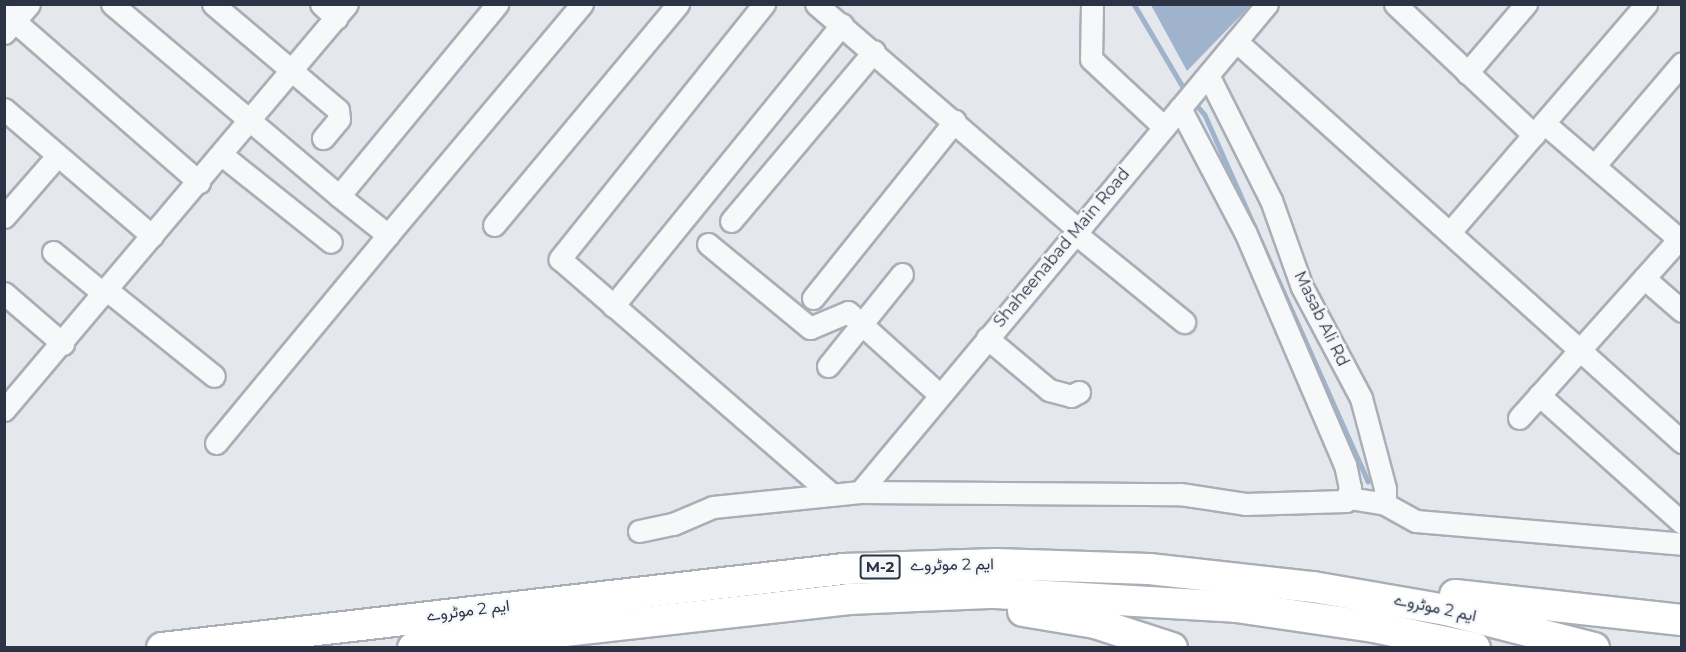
<!DOCTYPE html>
<meta charset="utf-8">
<style>
body{margin:0}
#map{position:relative;width:1686px;height:652px;overflow:hidden;background:#e4e7ec;font-family:Montserrat,Vazirmatn,sans-serif}
div>[style]{position:absolute}
.water>*{inset:0;background:#9fb4cc}
.stream>*{height:4.5px;margin:-2.25px;padding:0 2.25px;transform-origin:2.25px;border-radius:2.25px;background:#9fb4cc}
.roads{filter:drop-shadow(2px 0 #a9aeb7) drop-shadow(-2px 0 #a9aeb7) drop-shadow(0 2px #a9aeb7) drop-shadow(0 -2px #a9aeb7)}
.minor>*{height:21px;margin:-10.5px;padding:0 10.5px;transform-origin:10.5px;border-radius:10.5px;background:#f7f8fa}
.highway>*{height:30px;margin:-15px;padding:0 15px;transform-origin:15px;border-radius:15px;background:#fff}
span{translate:-50% -50%;white-space:nowrap;text-align:center;line-height:1.15;-webkit-text-stroke:4.5px #f4f6f9;paint-order:stroke}
.shield-label span{padding:2px 4px;background:#f4f6f9;border:2px solid;border-radius:4px;-webkit-text-stroke-width:0}
.shield-label{font-size:15px;color:#2b3445;font-weight:700}
.street-label{font-size:16px;color:#2b3445}
.frame{position:absolute;inset:0;border:6px solid #2b3445;pointer-events:none}
</style>
<div id="map">
<div class="water">
<i style="clip-path:polygon(1151px 5px,1251px 5px,1187px 71px)"></i>
</div>
<div class="stream">
<i style="left:1134px;top:4px;width:102px;rotate:59.4deg"></i>
<i style="left:1193px;top:101px;width:18px;rotate:49deg"></i>
<i style="left:1205px;top:115px;width:401px;rotate:66deg"></i>
</div>
<div class="roads">
<div class="minor">
<i style="left:112px;top:4px;width:297px;rotate:40.2deg"></i>
<i style="left:339px;top:196px;width:249px;rotate:-50.5deg"></i>
<i style="left:213px;top:4px;width:164px;rotate:40.3deg"></i>
<i style="left:338px;top:110px;width:9px;rotate:84deg"></i>
<i style="left:339px;top:119px;width:25px;rotate:130deg"></i>
<i style="left:321px;top:4px;width:21px;rotate:43deg"></i>
<i style="left:764px;top:4px;width:327px;rotate:128.7deg"></i>
<i style="left:560px;top:259px;width:360px;rotate:40.9deg"></i>
<i style="left:816px;top:4px;width:345px;rotate:40.7deg"></i>
<i style="left:1092px;top:4px;width:55px;rotate:91deg"></i>
<i style="left:1091px;top:59px;width:100px;rotate:43deg"></i>
<i style="left:1395px;top:4px;width:191px;rotate:43.3deg"></i>
<i style="left:4px;top:12px;width:259px;rotate:41.1deg"></i>
<i style="left:4px;top:33px;width:38px;rotate:-49deg"></i>
<i style="left:1236px;top:41px;width:600px;rotate:41.96deg"></i>
<i style="left:1467px;top:73px;width:91px;rotate:-49.5deg"></i>
<i style="left:1208px;top:75px;width:140px;rotate:63.3deg"></i>
<i style="left:1271px;top:200px;width:92px;rotate:70.4deg"></i>
<i style="left:1302px;top:287px;width:126px;rotate:62deg"></i>
<i style="left:1361px;top:398px;width:93px;rotate:75.1deg"></i>
<i style="left:1385px;top:488px;width:16px;rotate:90deg"></i>
<i style="left:4px;top:109px;width:195px;rotate:40.6deg"></i>
<i style="left:1544px;top:123px;width:178px;rotate:40.7deg"></i>
<i style="left:222px;top:155px;width:139px;rotate:38.6deg"></i>
<i style="left:1595px;top:165px;width:134px;rotate:-49.5deg"></i>
<i style="left:339px;top:196px;width:63px;rotate:38.5deg"></i>
<i style="left:388px;top:235px;width:302px;rotate:-50deg"></i>
<i style="left:4px;top:217px;width:81px;rotate:-49deg"></i>
<i style="left:731px;top:221px;width:222px;rotate:-49.9deg"></i>
<i style="left:494px;top:225px;width:288px;rotate:-50.2deg"></i>
<i style="left:1450px;top:232px;width:301px;rotate:-49.3deg"></i>
<i style="left:1075px;top:233px;width:141px;rotate:39.2deg"></i>
<i style="left:708px;top:244px;width:132px;rotate:39.5deg"></i>
<i style="left:810px;top:328px;width:41px;rotate:-22.8deg"></i>
<i style="left:848px;top:312px;width:124px;rotate:42.1deg"></i>
<i style="left:53px;top:252px;width:66px;rotate:39.5deg"></i>
<i style="left:1644px;top:278px;width:50px;rotate:41deg"></i>
<i style="left:107px;top:290px;width:137px;rotate:38.8deg"></i>
<i style="left:4px;top:293px;width:78px;rotate:40.8deg"></i>
<i style="left:813px;top:298px;width:227px;rotate:-51.3deg"></i>
<i style="left:613px;top:306px;width:363px;rotate:-50.9deg"></i>
<i style="left:987px;top:338px;width:81px;rotate:40deg"></i>
<i style="left:1049px;top:390px;width:23px;rotate:15deg"></i>
<i style="left:1071px;top:396px;width:9px;rotate:-27deg"></i>
<i style="left:828px;top:366px;width:118px;rotate:-51.2deg"></i>
<i style="left:1539px;top:395px;width:192px;rotate:41.8deg"></i>
<i style="left:4px;top:410px;width:531px;rotate:-49.81deg"></i>
<i style="left:1519px;top:418px;width:244px;rotate:-48.2deg"></i>
<i style="left:216px;top:443px;width:270px;rotate:-50.4deg"></i>
<i style="left:860px;top:492px;width:635px;rotate:-50.17deg"></i>
<i style="left:1349px;top:498px;width:36px;rotate:9deg"></i>
<i style="left:1385px;top:504px;width:35px;rotate:29deg"></i>
<i style="left:1416px;top:521px;width:267px;rotate:4.9deg"></i>
<i style="left:639px;top:531px;width:35px;rotate:-12deg"></i>
<i style="left:673px;top:524px;width:43px;rotate:-23deg"></i>
<i style="left:713px;top:507px;width:148px;rotate:-5.8deg"></i>
<i style="left:860px;top:492px;width:320px;rotate:0.4deg"></i>
<i style="left:1180px;top:494px;width:66px;rotate:8.7deg"></i>
<i style="left:1245px;top:504px;width:101px;rotate:-1.7deg"></i>
<i style="left:1346px;top:501px;width:14px;rotate:-73deg"></i>
<i style="left:1350px;top:488px;width:24px;rotate:-102deg"></i>
<i style="left:1345px;top:465px;width:254px;rotate:-113.2deg"></i>
<i style="left:1245px;top:232px;width:140px;rotate:-117.7deg"></i>
</div>
<div class="highway">
<i style="left:1455px;top:595px;width:228px;rotate:6.3deg"></i>
<i style="left:1023px;top:611px;width:73px;rotate:9.5deg"></i>
<i style="left:1095px;top:623px;width:81px;rotate:18deg"></i>
<i style="left:162px;top:648px;width:687px;rotate:-6.61deg"></i>
<i style="left:844px;top:569px;width:152px;rotate:-1.9deg"></i>
<i style="left:996px;top:564px;width:153px;rotate:1.9deg"></i>
<i style="left:1149px;top:569px;width:165px;rotate:6.3deg"></i>
<i style="left:1313px;top:587px;width:135px;rotate:9.8deg"></i>
<i style="left:1446px;top:610px;width:153px;rotate:14.4deg"></i>
<i style="left:413px;top:648px;width:439px;rotate:-6.4deg"></i>
<i style="left:849px;top:599px;width:146px;rotate:-2.4deg"></i>
<i style="left:995px;top:593px;width:241px;rotate:3.3deg"></i>
<i style="left:1236px;top:607px;width:139px;rotate:8.2deg"></i>
<i style="left:1374px;top:627px;width:103px;rotate:11.7deg"></i>
</div>
</div>
<div class="shield-label">
<span style="left:880px;top:567px">M-2</span>
</div>
<div class="street-label">
<span style="left:1062px;top:248px;rotate:-50deg">Shaheenabad Main Road</span>
<span style="left:1321px;top:319px;rotate:64deg">Masab Ali Rd</span>
<span style="left:952px;top:565px;rotate:-1deg">ایم 2 موٹروے</span>
<span style="left:1435px;top:608px;rotate:12deg">ایم 2 موٹروے</span>
<span style="left:468px;top:611px;rotate:-7deg">ایم 2 موٹروے</span>
</div>
<div class="frame"></div>
</div>
